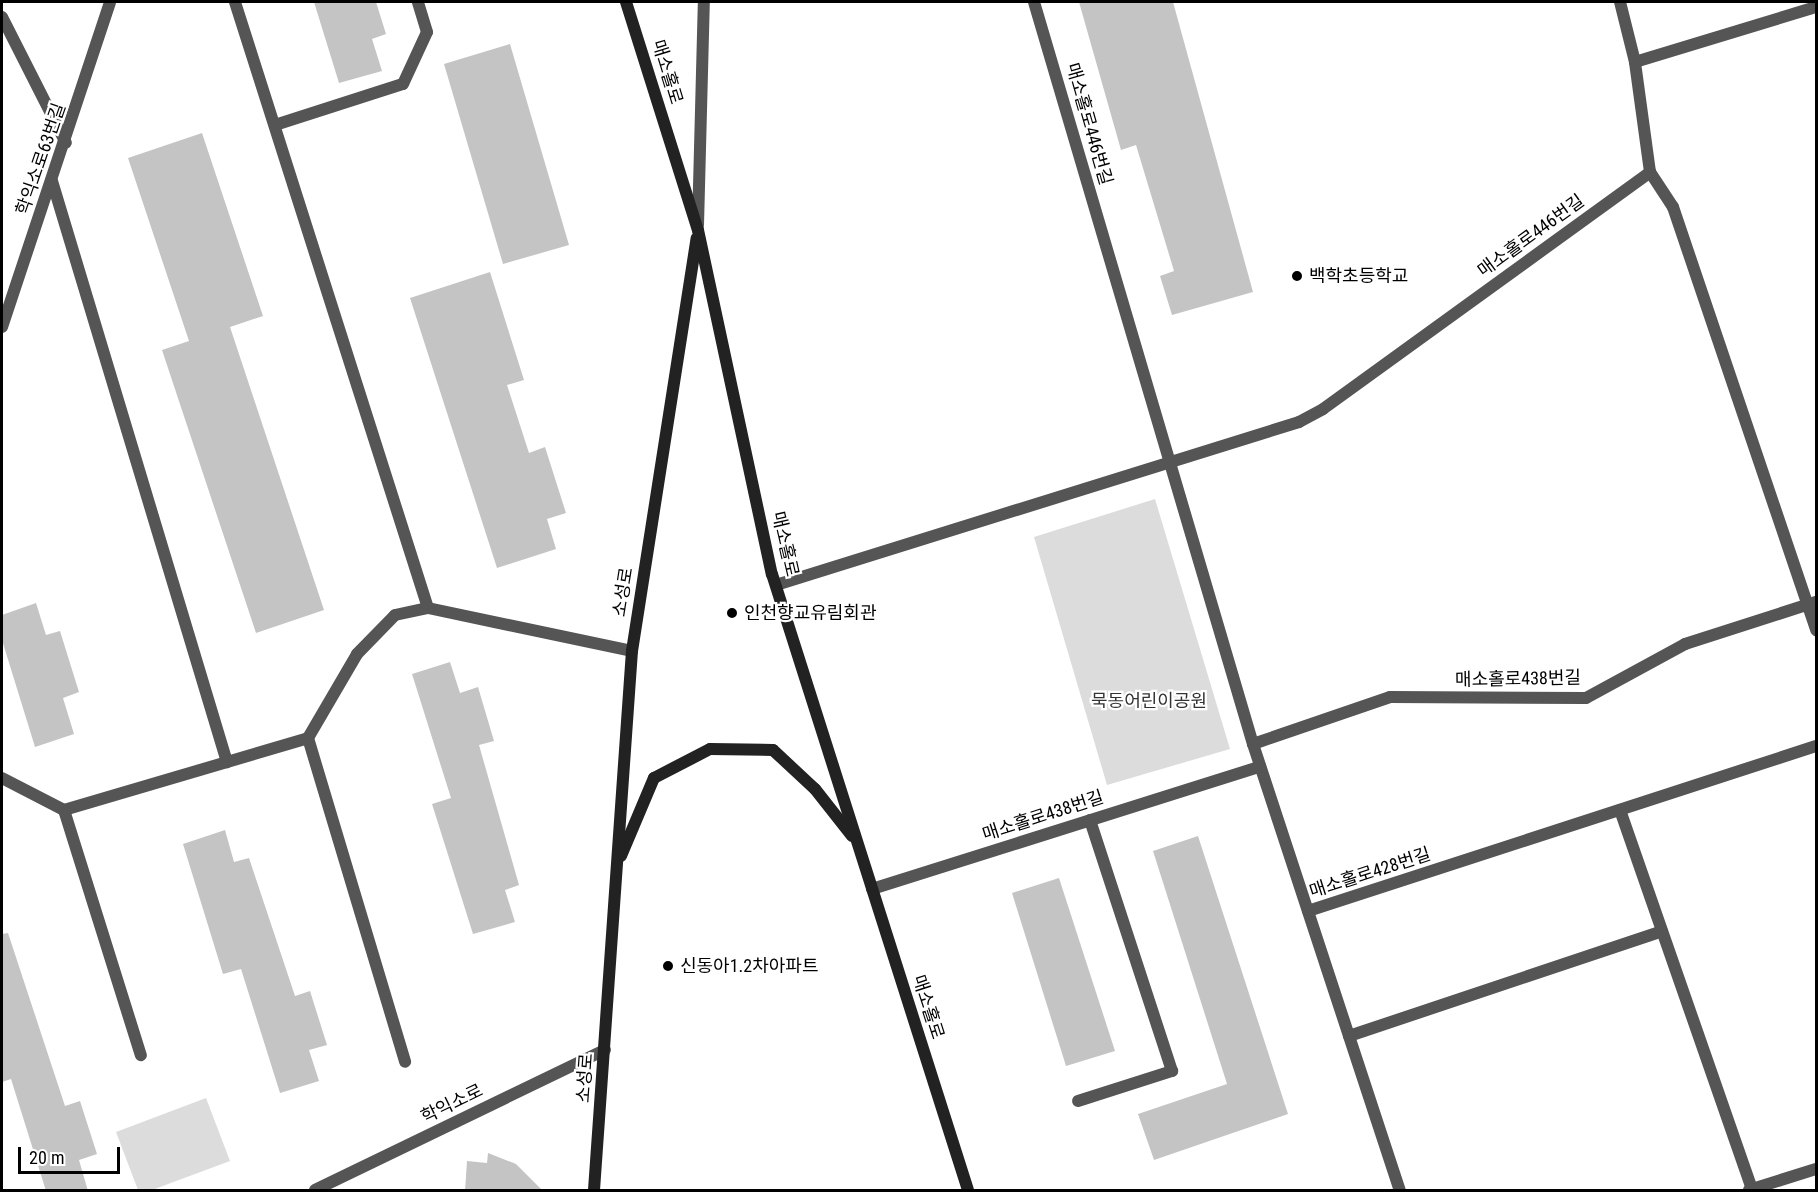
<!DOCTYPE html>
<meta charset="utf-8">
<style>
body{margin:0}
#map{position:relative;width:1818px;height:1192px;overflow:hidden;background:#fff;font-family:"Roboto Condensed","Noto Sans KR",sans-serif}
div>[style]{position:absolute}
.green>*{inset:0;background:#dcdcdc}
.building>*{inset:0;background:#c4c4c4}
.service>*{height:12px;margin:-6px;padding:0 6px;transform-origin:6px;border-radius:6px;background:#555}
.minor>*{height:12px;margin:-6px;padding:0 6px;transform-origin:6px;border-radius:6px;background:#555}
.tertiary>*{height:12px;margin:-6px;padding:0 6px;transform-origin:6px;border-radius:6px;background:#555}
.secondary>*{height:12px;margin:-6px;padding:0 6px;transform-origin:6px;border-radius:6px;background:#222}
.dots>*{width:16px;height:16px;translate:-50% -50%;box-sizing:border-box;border:3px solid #fff;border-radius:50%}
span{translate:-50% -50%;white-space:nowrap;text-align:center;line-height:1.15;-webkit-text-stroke:4.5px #fff;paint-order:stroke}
.street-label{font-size:18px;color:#000}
.poi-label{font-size:18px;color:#000}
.left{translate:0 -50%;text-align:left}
.park-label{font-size:18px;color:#333}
.frame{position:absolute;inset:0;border:3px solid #000;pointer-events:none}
.scale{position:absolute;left:18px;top:1147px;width:102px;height:27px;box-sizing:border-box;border:3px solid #000;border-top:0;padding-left:8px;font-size:18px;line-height:21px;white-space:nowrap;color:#000;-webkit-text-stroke:4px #fff;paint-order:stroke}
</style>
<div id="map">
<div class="green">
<i style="clip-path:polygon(1155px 499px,1230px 749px,1107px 785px,1034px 537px)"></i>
<i style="clip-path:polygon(206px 1098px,230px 1161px,152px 1190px,138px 1190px,116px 1132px)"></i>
</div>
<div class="building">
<i style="clip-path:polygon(314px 2px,376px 2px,386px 34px,372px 39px,382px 71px,339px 83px)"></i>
<i style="clip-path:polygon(1079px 2px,1173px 2px,1253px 292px,1172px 315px,1160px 276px,1174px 271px,1136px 145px,1121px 150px)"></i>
<i style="clip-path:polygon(510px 44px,569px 245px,503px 264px,444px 64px)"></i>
<i style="clip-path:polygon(202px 133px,263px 316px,230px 327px,324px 610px,256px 633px,162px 350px,189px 341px,128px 158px)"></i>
<i style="clip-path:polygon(490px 272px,524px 380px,507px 385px,529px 453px,545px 447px,566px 513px,547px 519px,556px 549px,497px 568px,410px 298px)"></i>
<i style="clip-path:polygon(36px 603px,46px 635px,60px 631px,79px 692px,63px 698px,74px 734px,35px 747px,2px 640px,2px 615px)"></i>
<i style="clip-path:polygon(450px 662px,460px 693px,478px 687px,494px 741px,479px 745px,519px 885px,505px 890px,515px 922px,473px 934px,432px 804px,451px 798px,412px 674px)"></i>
<i style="clip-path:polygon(225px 830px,234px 862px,249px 858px,295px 996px,310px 991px,327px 1045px,309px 1050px,319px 1081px,280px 1093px,241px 969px,223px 974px,183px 844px)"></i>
<i style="clip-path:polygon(1198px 836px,1288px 1114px,1154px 1160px,1138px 1114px,1227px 1084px,1153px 851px)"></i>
<i style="clip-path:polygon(1059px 878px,1115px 1051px,1066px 1066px,1012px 893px)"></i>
<i style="clip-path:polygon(8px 933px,65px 1106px,80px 1101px,97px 1154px,79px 1160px,88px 1191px,46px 1191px,11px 1079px,2px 1082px,2px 934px)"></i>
<i style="clip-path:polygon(488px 1153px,516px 1164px,543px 1191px,465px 1191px,467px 1161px,487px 1163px)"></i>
</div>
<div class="service">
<i style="left:2px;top:17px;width:141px;rotate:63.1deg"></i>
<i style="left:275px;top:125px;width:134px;rotate:-17.8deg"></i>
<i style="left:403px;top:84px;width:57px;rotate:-65.2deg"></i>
<i style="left:427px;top:32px;width:31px;rotate:-107deg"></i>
<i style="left:52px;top:181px;width:607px;rotate:73.24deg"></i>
<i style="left:2px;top:327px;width:342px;rotate:-71.6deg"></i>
<i style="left:428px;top:608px;width:208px;rotate:11.9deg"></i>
<i style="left:308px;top:738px;width:338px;rotate:73.3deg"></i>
<i style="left:1253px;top:744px;width:145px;rotate:-18.9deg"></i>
<i style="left:1390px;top:697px;width:196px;rotate:0.3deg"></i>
<i style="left:1586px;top:698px;width:113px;rotate:-28.6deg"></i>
<i style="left:1685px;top:644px;width:138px;rotate:-17.8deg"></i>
<i style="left:2px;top:778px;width:70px;rotate:27.3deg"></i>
<i style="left:64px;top:810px;width:254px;rotate:-16.4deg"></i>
<i style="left:308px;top:738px;width:97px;rotate:-59.7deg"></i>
<i style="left:357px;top:654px;width:54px;rotate:-45.7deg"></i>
<i style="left:395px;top:615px;width:34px;rotate:-12deg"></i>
<i style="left:428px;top:608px;width:636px;rotate:-107.67deg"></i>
<i style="left:64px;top:810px;width:257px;rotate:72.6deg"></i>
<i style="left:1620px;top:810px;width:401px;rotate:70.8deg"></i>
<i style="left:1308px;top:911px;width:534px;rotate:-17.99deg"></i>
<i style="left:1349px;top:1036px;width:330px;rotate:-18.5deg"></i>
<i style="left:1078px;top:1101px;width:99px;rotate:-17.7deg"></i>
<i style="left:1172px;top:1071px;width:264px;rotate:-108.1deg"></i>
</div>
<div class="minor">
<i style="left:1034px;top:2px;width:774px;rotate:73.56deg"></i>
<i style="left:1253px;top:744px;width:470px;rotate:71.8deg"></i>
<i style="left:1635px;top:62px;width:189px;rotate:-16.9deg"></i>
<i style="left:1650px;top:172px;width:42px;rotate:56.7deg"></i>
<i style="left:1673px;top:207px;width:447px;rotate:71.3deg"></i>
<i style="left:776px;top:585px;width:548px;rotate:-17.31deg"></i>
<i style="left:1299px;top:422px;width:27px;rotate:-28deg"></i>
<i style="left:1323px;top:409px;width:404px;rotate:-35.9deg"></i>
<i style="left:1650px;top:172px;width:111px;rotate:-97.8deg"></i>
<i style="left:1635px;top:62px;width:62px;rotate:-104deg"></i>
<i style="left:872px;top:889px;width:407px;rotate:-17.5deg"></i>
<i style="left:1749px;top:1190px;width:70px;rotate:-17.4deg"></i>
</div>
<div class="tertiary">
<i style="left:698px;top:225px;width:223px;rotate:-88.5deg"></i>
<i style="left:315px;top:1190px;width:322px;rotate:-25.8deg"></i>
</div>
<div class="secondary">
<i style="left:626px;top:2px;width:239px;rotate:72.5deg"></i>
<i style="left:698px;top:230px;width:352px;rotate:77.9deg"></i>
<i style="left:772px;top:574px;width:646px;rotate:72.35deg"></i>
<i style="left:621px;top:856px;width:85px;rotate:-67.1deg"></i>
<i style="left:654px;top:778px;width:63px;rotate:-27.4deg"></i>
<i style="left:710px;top:749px;width:63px;rotate:0.9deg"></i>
<i style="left:773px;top:750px;width:57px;rotate:42.9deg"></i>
<i style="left:815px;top:789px;width:60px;rotate:51.8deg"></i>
<i style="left:594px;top:1190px;width:540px;rotate:-85.97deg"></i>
<i style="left:632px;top:651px;width:418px;rotate:-81.1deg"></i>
</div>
<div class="dots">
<i style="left:1297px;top:276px;background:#000"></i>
<i style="left:732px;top:613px;background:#000"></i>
<i style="left:668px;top:966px;background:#000"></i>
</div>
<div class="street-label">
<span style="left:667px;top:72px;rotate:73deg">매소홀로</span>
<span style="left:1089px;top:124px;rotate:74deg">매소홀로446번길</span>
<span style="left:41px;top:159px;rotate:-71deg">학익소로63번길</span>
<span style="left:1531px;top:236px;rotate:-36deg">매소홀로446번길</span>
<span style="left:785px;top:544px;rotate:77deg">매소홀로</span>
<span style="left:623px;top:592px;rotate:-81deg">소성로</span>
<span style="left:1518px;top:679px;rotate:-1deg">매소홀로438번길</span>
<span style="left:1043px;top:816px;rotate:-18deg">매소홀로438번길</span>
<span style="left:1370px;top:873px;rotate:-18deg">매소홀로428번길</span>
<span style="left:928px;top:1007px;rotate:72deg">매소홀로</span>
<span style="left:585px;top:1078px;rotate:-86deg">소성로</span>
<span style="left:452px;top:1104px;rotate:-26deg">학익소로</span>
</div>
<div class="poi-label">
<span class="left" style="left:1309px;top:276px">백학초등학교</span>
<span class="left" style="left:744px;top:613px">인천향교유림회관</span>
<span class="left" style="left:680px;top:966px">신동아1.2차아파트</span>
</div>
<div class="park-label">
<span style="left:1149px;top:701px">묵동어린이공원</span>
</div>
<div class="frame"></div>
<div class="scale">20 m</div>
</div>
